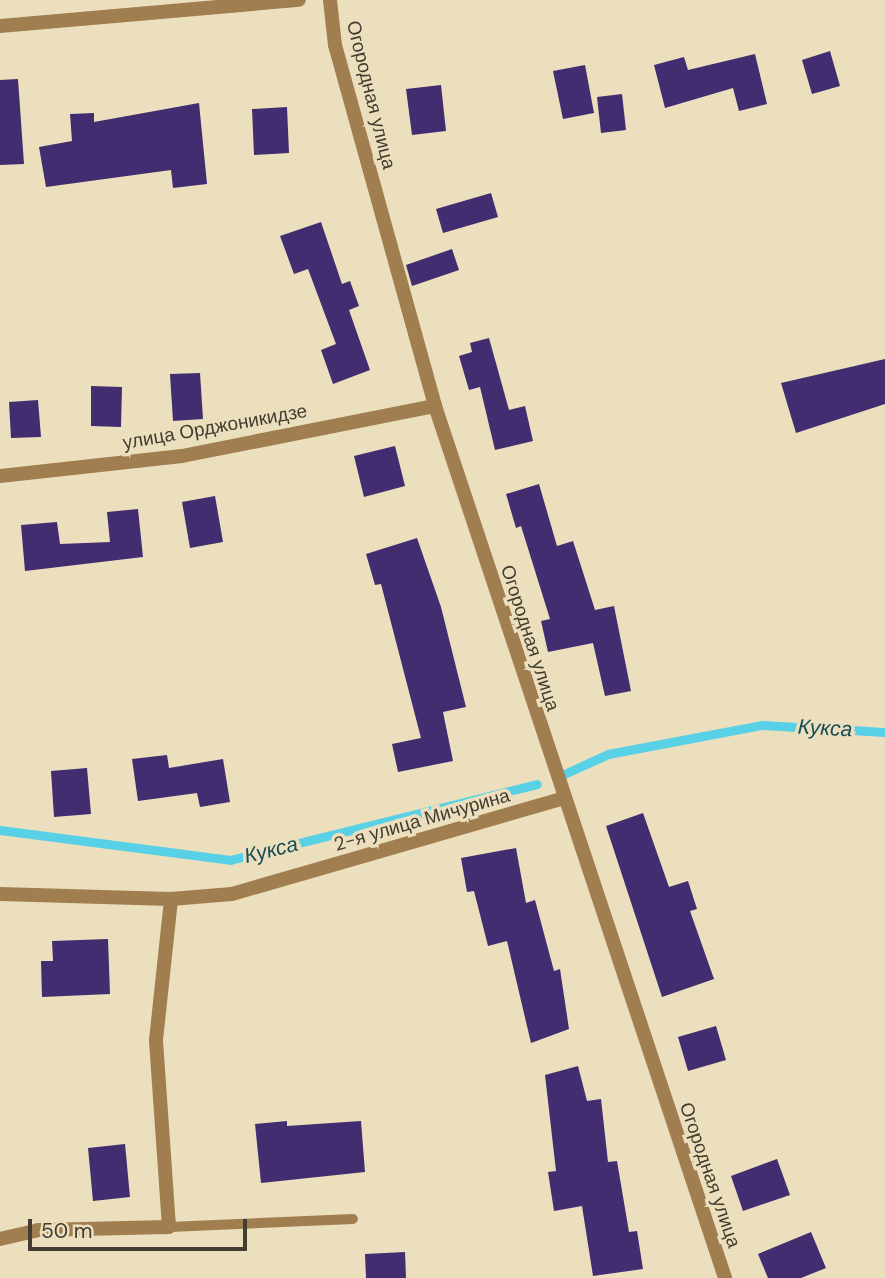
<!DOCTYPE html>
<meta charset="utf-8">
<style>
body{margin:0}
#map{position:relative;width:885px;height:1278px;overflow:hidden;background:#ebdfbe;font-family:"DM Sans",sans-serif}
div>[style]{position:absolute}
.stream>*{height:9px;margin:-4.5px;padding:0 4.5px;transform-origin:4.5px;border-radius:4.5px;background:#58d1e6}
.building>*{inset:0;background:#422d70}
.lane>*{height:10px;margin:-5px;padding:0 5px;transform-origin:5px;border-radius:5px;background:#a07e4f}
.street>*{height:14px;margin:-7px;padding:0 7px;transform-origin:7px;border-radius:7px;background:#a07e4f}
span{translate:-50% -50%;white-space:nowrap;text-align:center;line-height:1.15;-webkit-text-stroke:7px #ebdfbe;paint-order:stroke}
.street-label{font-size:19px;color:#423d30}
.water-label{font-size:21px;color:#174c55;font-style:italic}
.scale{position:absolute;left:28px;top:1219px;width:219px;height:32px;box-sizing:border-box;border:4px solid #423d30;border-top:0;padding-left:9px;font-size:21px;line-height:24px;white-space:nowrap;color:#423d30;-webkit-text-stroke:5px #ebdfbe;paint-order:stroke}
</style>
<div id="map">
<div class="stream">
<i style="left:562px;top:775px;width:51px;rotate:-24.5deg"></i>
<i style="left:608px;top:754px;width:157px;rotate:-10.7deg"></i>
<i style="left:762px;top:725px;width:123px;rotate:3.3deg"></i>
<i style="left:0;top:830px;width:232px;rotate:7.4deg"></i>
<i style="left:230px;top:860px;width:316px;rotate:-13.9deg"></i>
</div>
<div class="building">
<i style="clip-path:polygon(830px 51px,840px 86px,812px 94px,802px 60px)"></i>
<i style="clip-path:polygon(755px 54px,767px 104px,739px 111px,733px 88px,665px 108px,654px 65px,684px 57px,688px 70px)"></i>
<i style="clip-path:polygon(585px 65px,594px 113px,563px 119px,553px 71px)"></i>
<i style="clip-path:polygon(18px 79px,24px 164px,0 165px,0 80px)"></i>
<i style="clip-path:polygon(441px 85px,446px 131px,412px 135px,406px 89px)"></i>
<i style="clip-path:polygon(622px 94px,626px 130px,601px 133px,597px 97px)"></i>
<i style="clip-path:polygon(199px 103px,207px 184px,173px 188px,171px 170px,46px 187px,39px 147px,72px 141px,70px 114px,94px 113px,94px 122px)"></i>
<i style="clip-path:polygon(287px 107px,289px 153px,254px 155px,252px 109px)"></i>
<i style="clip-path:polygon(491px 193px,498px 217px,443px 233px,436px 209px)"></i>
<i style="clip-path:polygon(321px 222px,342px 284px,350px 281px,359px 306px,349px 310px,370px 370px,333px 384px,321px 350px,336px 344px,308px 269px,294px 274px,280px 236px)"></i>
<i style="clip-path:polygon(452px 249px,459px 270px,412px 286px,406px 265px)"></i>
<i style="clip-path:polygon(489px 338px,509px 410px,525px 406px,533px 441px,495px 450px,480px 387px,469px 390px,459px 356px,472px 352px,470px 343px)"></i>
<i style="clip-path:polygon(885px 359px,885px 404px,796px 433px,781px 383px)"></i>
<i style="clip-path:polygon(200px 373px,203px 419px,173px 421px,170px 374px)"></i>
<i style="clip-path:polygon(91px 386px,122px 387px,121px 427px,91px 426px)"></i>
<i style="clip-path:polygon(38px 400px,41px 437px,11px 438px,9px 402px)"></i>
<i style="clip-path:polygon(395px 446px,405px 486px,364px 497px,354px 456px)"></i>
<i style="clip-path:polygon(539px 484px,557px 546px,573px 541px,595px 610px,614px 606px,631px 691px,605px 696px,593px 643px,548px 652px,541px 621px,550px 619px,521px 526px,516px 528px,506px 494px)"></i>
<i style="clip-path:polygon(215px 496px,223px 542px,190px 548px,182px 502px)"></i>
<i style="clip-path:polygon(138px 509px,143px 557px,25px 571px,21px 525px,57px 522px,60px 544px,110px 542px,107px 512px)"></i>
<i style="clip-path:polygon(417px 538px,441px 607px,466px 707px,443px 712px,453px 761px,398px 772px,392px 744px,421px 738px,381px 584px,375px 585px,366px 554px)"></i>
<i style="clip-path:polygon(167px 755px,169px 768px,223px 759px,230px 802px,200px 807px,197px 793px,138px 801px,132px 759px)"></i>
<i style="clip-path:polygon(87px 768px,91px 814px,54px 817px,51px 771px)"></i>
<i style="clip-path:polygon(643px 813px,669px 887px,688px 881px,697px 909px,690px 911px,714px 979px,662px 997px,606px 826px)"></i>
<i style="clip-path:polygon(516px 848px,526px 903px,535px 900px,554px 971px,560px 969px,569px 1029px,531px 1043px,507px 941px,488px 946px,474px 891px,467px 892px,461px 858px)"></i>
<i style="clip-path:polygon(108px 939px,110px 994px,42px 997px,41px 961px,53px 961px,52px 941px)"></i>
<i style="clip-path:polygon(716px 1026px,726px 1060px,688px 1071px,678px 1037px)"></i>
<i style="clip-path:polygon(578px 1066px,587px 1101px,601px 1099px,608px 1162px,617px 1161px,629px 1232px,637px 1231px,643px 1269px,593px 1276px,582px 1206px,554px 1211px,548px 1172px,556px 1171px,545px 1075px)"></i>
<i style="clip-path:polygon(287px 1121px,287px 1126px,361px 1121px,365px 1172px,261px 1183px,255px 1124px)"></i>
<i style="clip-path:polygon(125px 1144px,130px 1197px,93px 1201px,88px 1148px)"></i>
<i style="clip-path:polygon(777px 1159px,790px 1195px,743px 1211px,731px 1176px)"></i>
<i style="clip-path:polygon(811px 1232px,826px 1268px,801px 1278px,768px 1278px,758px 1254px)"></i>
<i style="clip-path:polygon(405px 1252px,406px 1278px,366px 1278px,365px 1254px)"></i>
</div>
<div class="lane">
<i style="left:169px;top:1227px;width:184px;rotate:-2.5deg"></i>
</div>
<div class="street">
<i style="left:330px;top:0;width:45px;rotate:83.7deg"></i>
<i style="left:335px;top:45px;width:375px;rotate:74.5deg"></i>
<i style="left:435px;top:406px;width:919px;rotate:71.6deg"></i>
<i style="left:0;top:26px;width:300px;rotate:-5deg"></i>
<i style="left:0;top:476px;width:183px;rotate:-6.3deg"></i>
<i style="left:182px;top:456px;width:258px;rotate:-11.2deg"></i>
<i style="left:0;top:894px;width:171px;rotate:1.7deg"></i>
<i style="left:171px;top:899px;width:61px;rotate:-4.7deg"></i>
<i style="left:232px;top:894px;width:343px;rotate:-16.1deg"></i>
<i style="left:0;top:1239px;width:39px;rotate:-13deg"></i>
<i style="left:38px;top:1230px;width:131px;rotate:-1.3deg"></i>
<i style="left:169px;top:1227px;width:187px;rotate:-94deg"></i>
<i style="left:156px;top:1040px;width:142px;rotate:-83.9deg"></i>
</div>
<div class="street-label">
<span style="left:371px;top:95px;rotate:76deg">Огородная улица</span>
<span style="left:215px;top:427px;rotate:-10deg">улица Орджоникидзе</span>
<span style="left:530px;top:638px;rotate:72deg">Огородная улица</span>
<span style="left:422px;top:820px;rotate:-16deg">2-я улица Мичурина</span>
<span style="left:710px;top:1175px;rotate:71deg">Огородная улица</span>
</div>
<div class="water-label">
<span style="left:825px;top:728px;rotate:3deg">Кукса</span>
<span style="left:271px;top:850px;rotate:-14deg">Кукса</span>
</div>
<div class="scale">50 m</div>
</div>
